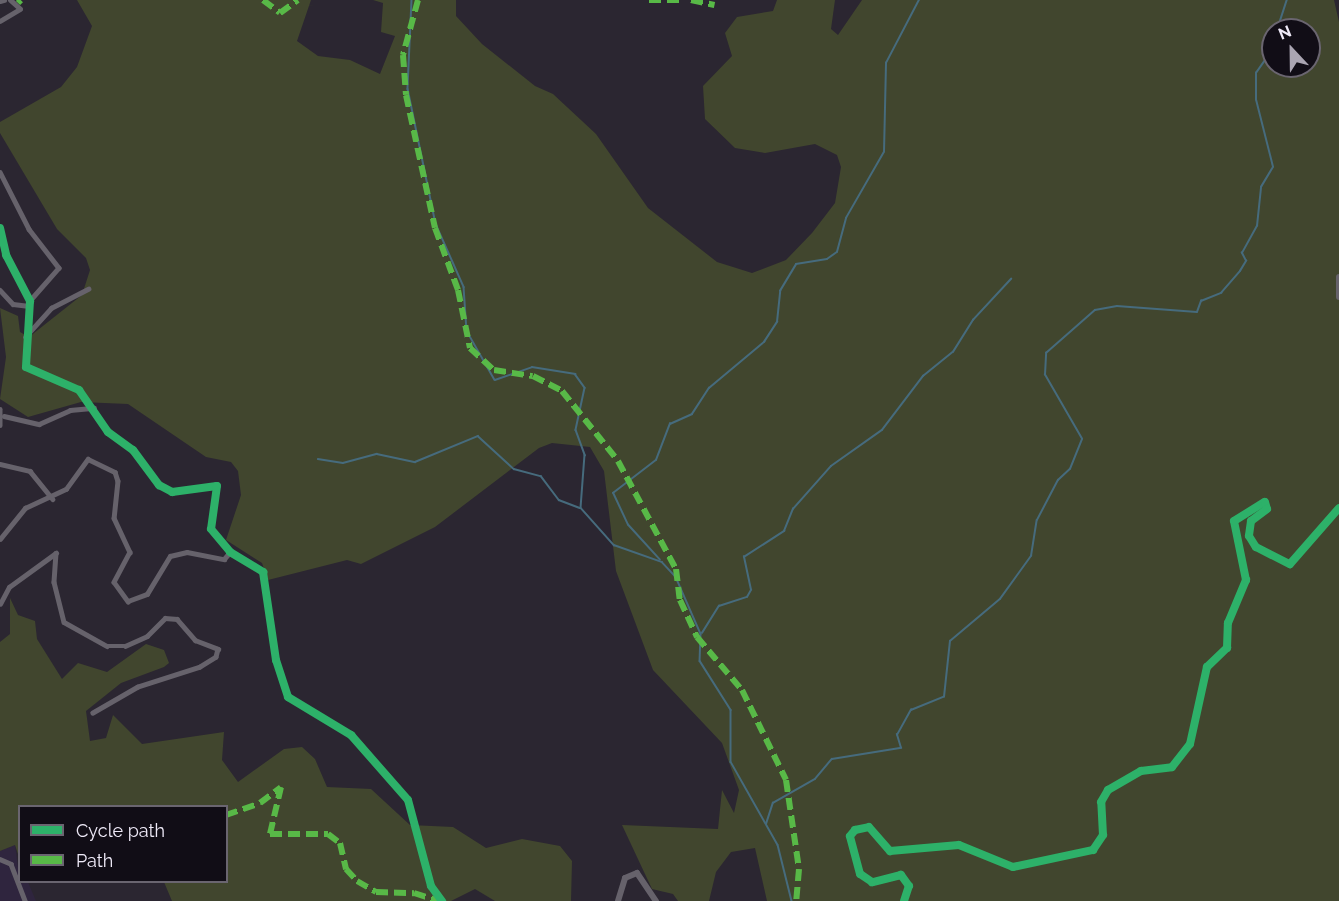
<!DOCTYPE html>
<style>
body{margin:0}
#map{position:relative;width:1339px;height:901px;overflow:hidden;background:#2b2631;font-family:Raleway,sans-serif}
div>[style]{position:absolute}
.built>*{inset:0;background:#2f253e}
.green>*{inset:0;background:#41462e}
.stream>*{height:1.5px;margin:-0.75px;padding:0 0.75px;transform-origin:0.75px;border-radius:0.75px;background:#466b7d}
.minor>*{height:4.5px;margin:-2.25px;padding:0 2.25px;transform-origin:2.25px;border-radius:2.25px;background:#66626b}
.tertiary>*{height:6px;margin:-3px;padding:0 3px;transform-origin:3px;border-radius:3px;background:#66626b}
.quiet>*{height:6px;margin-top:-3px;transform-origin:0;background:repeating-linear-gradient(90deg,#58b947 0 12px,transparent 0 18px)}
.cycleway>*{height:8px;margin:-4px;padding:0 4px;transform-origin:4px;border-radius:4px;background:#2db169}
span{translate:-50% -50%;white-space:nowrap;text-align:center;line-height:1.15;-webkit-text-stroke:4.5px #110d16;paint-order:stroke}
.legend{position:absolute;left:18px;top:805px;width:210px;height:78px;box-sizing:border-box;background:#110d16;border:2px solid #6a6570;margin:0;padding:8px 10px;list-style:none;font-size:18px;color:#efeaf8}
.legend li{display:flex;align-items:center;gap:12px;height:30px}
.legend b{width:30px;border:2px solid #6a6570}
.north{position:absolute;left:1261px;top:18px;width:60px;height:60px;box-sizing:border-box;background:#110d16;border:2px solid #6a6570;border-radius:50%;rotate:338deg;font-size:16px;font-weight:700;line-height:24px;text-align:center;color:#efeaf8}
.north::after{content:'';display:block;margin:auto;width:21px;height:27px;background:#aaa5b2;clip-path:polygon(50% 0,100% 100%,50% 72%,0 100%)}
</style>
<div id="map">
<div class="built">
<i style="clip-path:polygon(15px 845px,20px 882px,28px 882px,36px 901px,0 901px,0 851px)"></i>
</div>
<div class="green">
<i style="clip-path:polygon(evenodd,77px 0,311px 0,297px 41px,318px 56px,350px 60px,380px 74px,395px 36px,381px 32px,383px 3px,373px 0,456px 0,456px 16px,482px 44px,535px 86px,553px 94px,596px 134px,648px 208px,717px 262px,752px 273px,786px 260px,812px 233px,835px 203px,841px 167px,837px 155px,815px 144px,765px 153px,735px 148px,705px 119px,703px 86px,732px 56px,725px 33px,737px 17px,773px 11px,777px 0,835px 0,831px 29px,838px 35px,862px 0,1334px 0,1339px 22px,1339px 901px,767px 901px,755px 848px,731px 852px,716px 872px,709px 901px,678px 901px,673px 894px,652px 889px,622px 825px,718px 829px,722px 790px,734px 813px,739px 790px,722px 743px,653px 670px,616px 571px,604px 471px,590px 447px,552px 443px,539px 448px,435px 527px,361px 564px,347px 560px,268px 580px,262px 563px,226px 540px,241px 495px,238px 471px,231px 462px,206px 457px,128px 404px,81px 402px,28px 417px,0 399px,6px 357px,0 308px,18px 316px,20px 332px,29px 337px,82px 295px,90px 270px,86px 258px,57px 229px,0 133px,0 122px,61px 87px,77px 67px,92px 26px,77px 0,1273px 30px,1309px 30px,1309px 66px,1273px 66px,1273px 30px)"></i>
<i style="clip-path:polygon(10px 598px,18px 615px,35px 621px,37px 639px,62px 679px,78px 663px,107px 672px,146px 644px,164px 650px,169px 663px,164px 667px,121px 683px,86px 711px,90px 741px,106px 738px,113px 715px,142px 744px,224px 732px,222px 760px,238px 782px,284px 749px,302px 747px,315px 759px,327px 787px,371px 789px,410px 825px,453px 827px,486px 848px,522px 839px,560px 846px,572px 861px,571px 901px,495px 901px,475px 889px,451px 901px,172px 901px,164px 882px,226px 882px,226px 806px,20px 806px,19px 857px,15px 845px,0 851px,0 642px,10px 634px)"></i>
</div>
<div class="stream">
<i style="left:412px;top:0;width:89px;rotate:92.6deg"></i>
<i style="left:408px;top:89px;width:138px;rotate:78.3deg"></i>
<i style="left:436px;top:224px;width:69px;rotate:66deg"></i>
<i style="left:464px;top:287px;width:44px;rotate:86.1deg"></i>
<i style="left:467px;top:331px;width:56px;rotate:60.3deg"></i>
<i style="left:495px;top:380px;width:39px;rotate:-19deg"></i>
<i style="left:532px;top:367px;width:44px;rotate:9.2deg"></i>
<i style="left:575px;top:374px;width:17px;rotate:54deg"></i>
<i style="left:585px;top:388px;width:43px;rotate:102.1deg"></i>
<i style="left:576px;top:430px;width:27px;rotate:70deg"></i>
<i style="left:585px;top:455px;width:53px;rotate:94.3deg"></i>
<i style="left:581px;top:508px;width:50px;rotate:48.3deg"></i>
<i style="left:614px;top:545px;width:51px;rotate:19.5deg"></i>
<i style="left:662px;top:562px;width:21px;rotate:47deg"></i>
<i style="left:676px;top:577px;width:62px;rotate:66.3deg"></i>
<i style="left:701px;top:634px;width:27px;rotate:92deg"></i>
<i style="left:700px;top:661px;width:58px;rotate:57.7deg"></i>
<i style="left:731px;top:710px;width:52px;rotate:90deg"></i>
<i style="left:731px;top:762px;width:95px;rotate:60.5deg"></i>
<i style="left:778px;top:845px;width:58px;rotate:76deg"></i>
<i style="left:1277px;top:30px;width:32px;rotate:-72deg"></i>
<i style="left:318px;top:459px;width:25px;rotate:9deg"></i>
<i style="left:343px;top:463px;width:35px;rotate:-15deg"></i>
<i style="left:377px;top:454px;width:39px;rotate:12deg"></i>
<i style="left:415px;top:462px;width:68px;rotate:-22.4deg"></i>
<i style="left:478px;top:436px;width:49px;rotate:42.5deg"></i>
<i style="left:514px;top:469px;width:28px;rotate:15deg"></i>
<i style="left:541px;top:476px;width:30px;rotate:53deg"></i>
<i style="left:559px;top:500px;width:22px;rotate:21deg"></i>
<i style="left:660px;top:560px;width:47px;rotate:-132.4deg"></i>
<i style="left:628px;top:525px;width:35px;rotate:-115deg"></i>
<i style="left:613px;top:493px;width:54px;rotate:-37.5deg"></i>
<i style="left:656px;top:460px;width:39px;rotate:-69deg"></i>
<i style="left:670px;top:424px;width:24px;rotate:-24deg"></i>
<i style="left:692px;top:414px;width:31px;rotate:-57deg"></i>
<i style="left:709px;top:388px;width:72px;rotate:-39.9deg"></i>
<i style="left:764px;top:342px;width:24px;rotate:-57deg"></i>
<i style="left:777px;top:322px;width:31px;rotate:-84deg"></i>
<i style="left:780px;top:291px;width:31px;rotate:-59deg"></i>
<i style="left:796px;top:264px;width:31px;rotate:-9deg"></i>
<i style="left:827px;top:259px;width:12px;rotate:-35deg"></i>
<i style="left:837px;top:252px;width:35px;rotate:-75deg"></i>
<i style="left:846px;top:218px;width:76px;rotate:-60.1deg"></i>
<i style="left:884px;top:152px;width:89px;rotate:-88.7deg"></i>
<i style="left:886px;top:63px;width:71px;rotate:-62.4deg"></i>
<i style="left:702px;top:633px;width:32px;rotate:-58deg"></i>
<i style="left:719px;top:606px;width:29px;rotate:-18deg"></i>
<i style="left:747px;top:597px;width:8px;rotate:-60deg"></i>
<i style="left:751px;top:590px;width:34px;rotate:-102deg"></i>
<i style="left:744px;top:557px;width:48px;rotate:-33deg"></i>
<i style="left:784px;top:531px;width:24px;rotate:-68deg"></i>
<i style="left:793px;top:509px;width:57px;rotate:-48.5deg"></i>
<i style="left:831px;top:466px;width:62px;rotate:-35.2deg"></i>
<i style="left:882px;top:430px;width:68px;rotate:-52.8deg"></i>
<i style="left:923px;top:376px;width:38px;rotate:-39deg"></i>
<i style="left:953px;top:352px;width:38px;rotate:-58deg"></i>
<i style="left:973px;top:320px;width:56px;rotate:-47.2deg"></i>
<i style="left:766px;top:824px;width:22px;rotate:-72deg"></i>
<i style="left:773px;top:803px;width:48px;rotate:-29.7deg"></i>
<i style="left:815px;top:779px;width:26px;rotate:-50deg"></i>
<i style="left:832px;top:759px;width:70px;rotate:-9.1deg"></i>
<i style="left:901px;top:748px;width:14px;rotate:-107deg"></i>
<i style="left:897px;top:735px;width:29px;rotate:-61deg"></i>
<i style="left:911px;top:710px;width:35px;rotate:-22deg"></i>
<i style="left:944px;top:697px;width:56px;rotate:-83.9deg"></i>
<i style="left:950px;top:641px;width:65px;rotate:-40deg"></i>
<i style="left:1000px;top:599px;width:53px;rotate:-54.2deg"></i>
<i style="left:1031px;top:556px;width:36px;rotate:-81deg"></i>
<i style="left:1037px;top:520px;width:45px;rotate:-62.3deg"></i>
<i style="left:1058px;top:480px;width:16px;rotate:-43deg"></i>
<i style="left:1070px;top:469px;width:32px;rotate:-68deg"></i>
<i style="left:1082px;top:439px;width:74px;rotate:-120deg"></i>
<i style="left:1045px;top:375px;width:22px;rotate:-87deg"></i>
<i style="left:1046px;top:353px;width:65px;rotate:-41.3deg"></i>
<i style="left:1095px;top:310px;width:22px;rotate:-10deg"></i>
<i style="left:1117px;top:306px;width:80px;rotate:4.3deg"></i>
<i style="left:1197px;top:312px;width:12px;rotate:-70deg"></i>
<i style="left:1201px;top:301px;width:22px;rotate:-22deg"></i>
<i style="left:1221px;top:293px;width:29px;rotate:-49deg"></i>
<i style="left:1240px;top:271px;width:12px;rotate:-59deg"></i>
<i style="left:1246px;top:261px;width:9px;rotate:-117deg"></i>
<i style="left:1242px;top:253px;width:31px;rotate:-61deg"></i>
<i style="left:1257px;top:226px;width:39px;rotate:-84deg"></i>
<i style="left:1261px;top:187px;width:23px;rotate:-59deg"></i>
<i style="left:1273px;top:167px;width:69px;rotate:-104.2deg"></i>
<i style="left:1256px;top:100px;width:27px;rotate:-90deg"></i>
<i style="left:1256px;top:73px;width:29px;rotate:-55deg"></i>
</div>
<div class="minor">
<i style="left:0;top:1px;width:4px;rotate:-14deg"></i>
<i style="left:0;top:21px;width:23px;rotate:-31deg"></i>
<i style="left:20px;top:9px;width:13px;rotate:-138deg"></i>
<i style="left:0;top:172px;width:64px;rotate:63deg"></i>
<i style="left:29px;top:229px;width:49px;rotate:52.4deg"></i>
<i style="left:59px;top:268px;width:44px;rotate:131.3deg"></i>
<i style="left:0;top:228px;width:28px;rotate:77deg"></i>
<i style="left:6px;top:255px;width:52px;rotate:62.4deg"></i>
<i style="left:30px;top:301px;width:66px;rotate:93.5deg"></i>
<i style="left:26px;top:367px;width:58px;rotate:23.5deg"></i>
<i style="left:79px;top:390px;width:51px;rotate:55.4deg"></i>
<i style="left:108px;top:432px;width:31px;rotate:36deg"></i>
<i style="left:133px;top:450px;width:44px;rotate:53.4deg"></i>
<i style="left:159px;top:485px;width:15px;rotate:28deg"></i>
<i style="left:172px;top:492px;width:45px;rotate:-7.6deg"></i>
<i style="left:217px;top:486px;width:43px;rotate:97.9deg"></i>
<i style="left:211px;top:529px;width:30px;rotate:50deg"></i>
<i style="left:230px;top:552px;width:39px;rotate:31deg"></i>
<i style="left:263px;top:572px;width:89px;rotate:81.6deg"></i>
<i style="left:276px;top:660px;width:39px;rotate:72deg"></i>
<i style="left:288px;top:697px;width:74px;rotate:31.1deg"></i>
<i style="left:351px;top:735px;width:86px;rotate:48.8deg"></i>
<i style="left:408px;top:800px;width:89px;rotate:75deg"></i>
<i style="left:431px;top:886px;width:19px;rotate:54deg"></i>
<i style="left:0;top:290px;width:19px;rotate:47deg"></i>
<i style="left:13px;top:304px;width:16px;rotate:7deg"></i>
<i style="left:25px;top:337px;width:39px;rotate:-48deg"></i>
<i style="left:51px;top:308px;width:42px;rotate:-27.2deg"></i>
<i style="left:0;top:409px;width:16px;rotate:90deg"></i>
<i style="left:4px;top:416px;width:36px;rotate:13deg"></i>
<i style="left:39px;top:424px;width:34px;rotate:-24deg"></i>
<i style="left:70px;top:410px;width:24px;rotate:-5deg"></i>
<i style="left:0;top:464px;width:31px;rotate:13deg"></i>
<i style="left:30px;top:471px;width:36px;rotate:51deg"></i>
<i style="left:0;top:539px;width:40px;rotate:-51deg"></i>
<i style="left:25px;top:508px;width:45px;rotate:-24.9deg"></i>
<i style="left:66px;top:489px;width:37px;rotate:-54deg"></i>
<i style="left:88px;top:459px;width:30px;rotate:26deg"></i>
<i style="left:115px;top:472px;width:9px;rotate:72deg"></i>
<i style="left:118px;top:481px;width:37px;rotate:96deg"></i>
<i style="left:114px;top:518px;width:38px;rotate:65deg"></i>
<i style="left:130px;top:552px;width:34px;rotate:118deg"></i>
<i style="left:114px;top:582px;width:24px;rotate:54deg"></i>
<i style="left:128px;top:601px;width:20px;rotate:-20deg"></i>
<i style="left:147px;top:594px;width:44px;rotate:-58.8deg"></i>
<i style="left:170px;top:556px;width:17px;rotate:-13deg"></i>
<i style="left:187px;top:552px;width:38px;rotate:11deg"></i>
<i style="left:224px;top:559px;width:9px;rotate:-49deg"></i>
<i style="left:0;top:604px;width:19px;rotate:-62deg"></i>
<i style="left:9px;top:587px;width:58px;rotate:-35.9deg"></i>
<i style="left:56px;top:553px;width:29px;rotate:94deg"></i>
<i style="left:54px;top:582px;width:41px;rotate:76deg"></i>
<i style="left:64px;top:622px;width:49px;rotate:29.2deg"></i>
<i style="left:107px;top:646px;width:18px"></i>
<i style="left:125px;top:646px;width:24px;rotate:-24deg"></i>
<i style="left:147px;top:636px;width:25px;rotate:-45deg"></i>
<i style="left:165px;top:618px;width:12px;rotate:5deg"></i>
<i style="left:177px;top:619px;width:28px;rotate:49deg"></i>
<i style="left:195px;top:640px;width:25px;rotate:21deg"></i>
<i style="left:218px;top:649px;width:8px;rotate:104deg"></i>
<i style="left:216px;top:657px;width:19px;rotate:148deg"></i>
<i style="left:200px;top:667px;width:65px;rotate:162.1deg"></i>
<i style="left:138px;top:687px;width:52px;rotate:150deg"></i>
<i style="left:0;top:859px;width:12px;rotate:24deg"></i>
<i style="left:11px;top:864px;width:40px;rotate:69deg"></i>
</div>
<div class="tertiary">
<i style="left:1339px;top:277px;width:20px;rotate:90deg"></i>
<i style="left:618px;top:901px;width:24px;rotate:-73deg"></i>
<i style="left:625px;top:878px;width:13px;rotate:-23deg"></i>
<i style="left:637px;top:873px;width:34px;rotate:56deg"></i>
<i style="left:904px;top:901px;width:16px;rotate:-72deg"></i>
<i style="left:909px;top:886px;width:14px;rotate:-126deg"></i>
<i style="left:901px;top:875px;width:30px;rotate:166deg"></i>
<i style="left:872px;top:882px;width:14px;rotate:-146deg"></i>
<i style="left:860px;top:874px;width:39px;rotate:-105deg"></i>
<i style="left:850px;top:836px;width:8px;rotate:-50deg"></i>
<i style="left:855px;top:830px;width:14px;rotate:-12deg"></i>
<i style="left:869px;top:827px;width:32px;rotate:49deg"></i>
<i style="left:890px;top:851px;width:69px;rotate:-5deg"></i>
<i style="left:959px;top:845px;width:58px;rotate:22.2deg"></i>
<i style="left:1013px;top:867px;width:82px;rotate:-12deg"></i>
<i style="left:1093px;top:850px;width:18px;rotate:-56deg"></i>
<i style="left:1103px;top:835px;width:33px;rotate:-93deg"></i>
<i style="left:1101px;top:802px;width:14px;rotate:-60deg"></i>
<i style="left:1108px;top:790px;width:38px;rotate:-30deg"></i>
<i style="left:1141px;top:771px;width:31px;rotate:-7deg"></i>
<i style="left:1172px;top:767px;width:29px;rotate:-52deg"></i>
<i style="left:1190px;top:744px;width:79px;rotate:-77.6deg"></i>
<i style="left:1207px;top:667px;width:28px;rotate:-44deg"></i>
<i style="left:1227px;top:648px;width:25px;rotate:-88deg"></i>
<i style="left:1228px;top:623px;width:47px;rotate:-67.3deg"></i>
<i style="left:1246px;top:580px;width:60px;rotate:-101.5deg"></i>
<i style="left:1234px;top:521px;width:36px;rotate:-32deg"></i>
<i style="left:1265px;top:502px;width:7px;rotate:74deg"></i>
<i style="left:1267px;top:509px;width:20px;rotate:143deg"></i>
<i style="left:1251px;top:521px;width:15px;rotate:98deg"></i>
<i style="left:1249px;top:536px;width:13px;rotate:58deg"></i>
<i style="left:1256px;top:547px;width:38px;rotate:27deg"></i>
<i style="left:1290px;top:564px;width:74px;rotate:-48.8deg"></i>
</div>
<div class="quiet">
<i style="left:263px;top:0;width:21px;rotate:37deg"></i>
<i style="left:280px;top:13px;width:22px;rotate:-36deg"></i>
<i style="left:418px;top:0;width:57px;rotate:105.3deg"></i>
<i style="left:403px;top:55px;width:40px;rotate:85.7deg"></i>
<i style="left:406px;top:95px;width:136px;rotate:77.7deg"></i>
<i style="left:435px;top:228px;width:66px;rotate:69.6deg"></i>
<i style="left:458px;top:290px;width:59px;rotate:78.3deg"></i>
<i style="left:470px;top:348px;width:33px;rotate:43deg"></i>
<i style="left:494px;top:370px;width:39px;rotate:9deg"></i>
<i style="left:533px;top:376px;width:33px;rotate:27deg"></i>
<i style="left:562px;top:391px;width:90px;rotate:51.3deg"></i>
<i style="left:618px;top:461px;width:123px;rotate:61.8deg"></i>
<i style="left:676px;top:569px;width:31px;rotate:83deg"></i>
<i style="left:680px;top:600px;width:41px;rotate:65.3deg"></i>
<i style="left:697px;top:637px;width:70px;rotate:49.7deg"></i>
<i style="left:742px;top:690px;width:100px;rotate:63.9deg"></i>
<i style="left:786px;top:780px;width:90px;rotate:81.7deg"></i>
<i style="left:799px;top:869px;width:32px;rotate:95deg"></i>
<i style="left:649px;top:0;width:30px"></i>
<i style="left:691px;top:0;width:24px;rotate:12deg"></i>
<i style="left:18px;top:3px;width:4px;rotate:-45deg"></i>
<i style="left:226px;top:815px;width:36px;rotate:-19deg"></i>
<i style="left:260px;top:803px;width:26px;rotate:-37deg"></i>
<i style="left:281px;top:787px;width:48px;rotate:103.2deg"></i>
<i style="left:270px;top:834px;width:58px"></i>
<i style="left:328px;top:834px;width:15px;rotate:37deg"></i>
<i style="left:340px;top:843px;width:27px;rotate:77deg"></i>
<i style="left:346px;top:869px;width:16px;rotate:47deg"></i>
<i style="left:357px;top:881px;width:22px;rotate:30deg"></i>
<i style="left:376px;top:892px;width:38px;rotate:2deg"></i>
<i style="left:414px;top:893px;width:25px;rotate:18deg"></i>
</div>
<div class="cycleway">
<i style="left:0;top:228px;width:28px;rotate:77deg"></i>
<i style="left:6px;top:255px;width:52px;rotate:62.4deg"></i>
<i style="left:30px;top:301px;width:66px;rotate:93.5deg"></i>
<i style="left:26px;top:367px;width:58px;rotate:23.5deg"></i>
<i style="left:79px;top:390px;width:51px;rotate:55.4deg"></i>
<i style="left:108px;top:432px;width:31px;rotate:36deg"></i>
<i style="left:133px;top:450px;width:44px;rotate:53.4deg"></i>
<i style="left:159px;top:485px;width:15px;rotate:28deg"></i>
<i style="left:172px;top:492px;width:45px;rotate:-7.6deg"></i>
<i style="left:217px;top:486px;width:43px;rotate:97.9deg"></i>
<i style="left:211px;top:529px;width:30px;rotate:50deg"></i>
<i style="left:230px;top:552px;width:39px;rotate:31deg"></i>
<i style="left:263px;top:572px;width:89px;rotate:81.6deg"></i>
<i style="left:276px;top:660px;width:39px;rotate:72deg"></i>
<i style="left:288px;top:697px;width:74px;rotate:31.1deg"></i>
<i style="left:351px;top:735px;width:86px;rotate:48.8deg"></i>
<i style="left:408px;top:800px;width:89px;rotate:75deg"></i>
<i style="left:431px;top:886px;width:19px;rotate:54deg"></i>
<i style="left:904px;top:901px;width:16px;rotate:-72deg"></i>
<i style="left:909px;top:886px;width:14px;rotate:-126deg"></i>
<i style="left:901px;top:875px;width:30px;rotate:166deg"></i>
<i style="left:872px;top:882px;width:14px;rotate:-146deg"></i>
<i style="left:860px;top:874px;width:39px;rotate:-105deg"></i>
<i style="left:850px;top:836px;width:8px;rotate:-50deg"></i>
<i style="left:855px;top:830px;width:14px;rotate:-12deg"></i>
<i style="left:869px;top:827px;width:32px;rotate:49deg"></i>
<i style="left:890px;top:851px;width:69px;rotate:-5deg"></i>
<i style="left:959px;top:845px;width:58px;rotate:22.2deg"></i>
<i style="left:1013px;top:867px;width:82px;rotate:-12deg"></i>
<i style="left:1093px;top:850px;width:18px;rotate:-56deg"></i>
<i style="left:1103px;top:835px;width:33px;rotate:-93deg"></i>
<i style="left:1101px;top:802px;width:14px;rotate:-60deg"></i>
<i style="left:1108px;top:790px;width:38px;rotate:-30deg"></i>
<i style="left:1141px;top:771px;width:31px;rotate:-7deg"></i>
<i style="left:1172px;top:767px;width:29px;rotate:-52deg"></i>
<i style="left:1190px;top:744px;width:79px;rotate:-77.6deg"></i>
<i style="left:1207px;top:667px;width:28px;rotate:-44deg"></i>
<i style="left:1227px;top:648px;width:25px;rotate:-88deg"></i>
<i style="left:1228px;top:623px;width:47px;rotate:-67.3deg"></i>
<i style="left:1246px;top:580px;width:60px;rotate:-101.5deg"></i>
<i style="left:1234px;top:521px;width:36px;rotate:-32deg"></i>
<i style="left:1265px;top:502px;width:7px;rotate:74deg"></i>
<i style="left:1267px;top:509px;width:20px;rotate:143deg"></i>
<i style="left:1251px;top:521px;width:15px;rotate:98deg"></i>
<i style="left:1249px;top:536px;width:13px;rotate:58deg"></i>
<i style="left:1256px;top:547px;width:38px;rotate:27deg"></i>
<i style="left:1290px;top:564px;width:74px;rotate:-48.8deg"></i>
</div>
<ul class="legend">
<li><b style="height:8px;background:#2db169"></b>Cycle path</li>
<li><b style="height:8px;background:#58b947"></b>Path</li>
</ul>
<div class="north">N</div>
</div>
